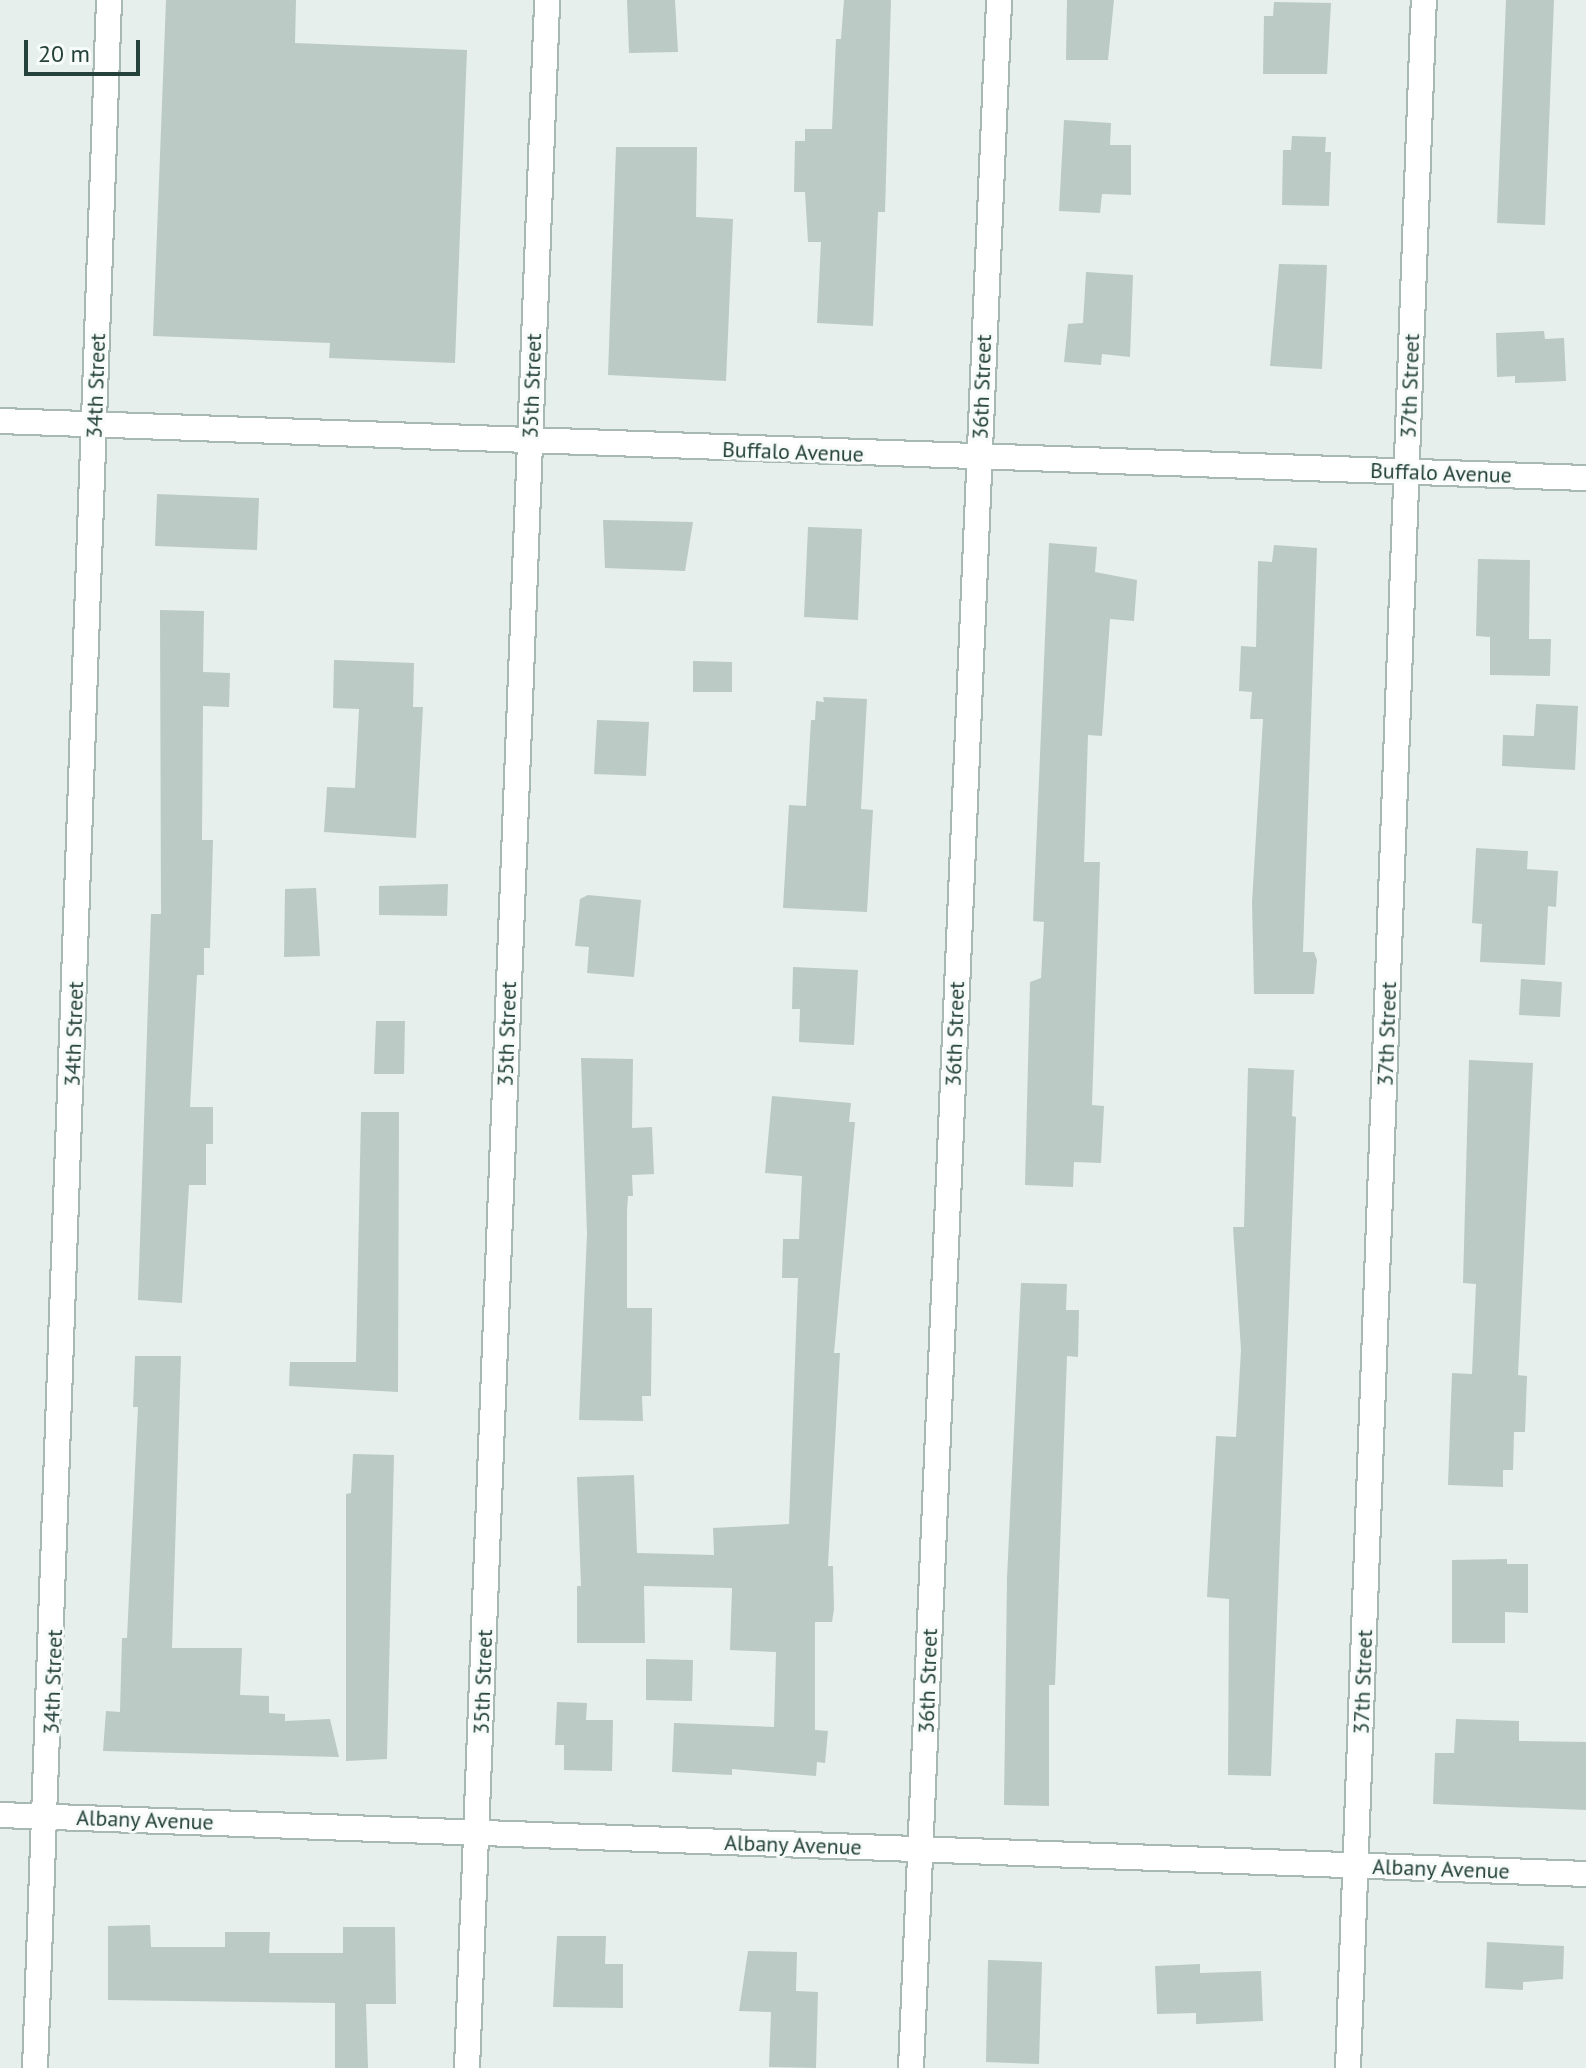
<!DOCTYPE html>
<style>
body{margin:0}
#map{position:relative;width:1586px;height:2068px;overflow:hidden;background:#e6efeb;font-family:"PT Sans",sans-serif}
div>[style]{position:absolute}
.building>*{inset:0;background:#bbcac4}
.roads{filter:drop-shadow(2px 0 #a8b8b2) drop-shadow(-2px 0 #a8b8b2) drop-shadow(0 2px #a8b8b2) drop-shadow(0 -2px #a8b8b2)}
.minor>*{height:24px;margin:-12px;padding:0 12px;transform-origin:12px;border-radius:12px;background:#fff}
span{translate:-50% -50%;white-space:nowrap;text-align:center;line-height:1.15;-webkit-text-stroke:6px #f7fbf9;paint-order:stroke}
.street-label{font-size:22px;color:#24423a}
.scale{position:absolute;left:24px;top:40px;width:116px;height:36px;box-sizing:border-box;border:4px solid #24423a;border-top:0;padding-left:10px;font-size:24px;line-height:28px;white-space:nowrap;color:#24423a;-webkit-text-stroke:6px #f7fbf9;paint-order:stroke}
</style>
<div id="map">
<div class="building">
<i style="clip-path:polygon(166px 0,296px 0,295px 43px,467px 50px,455px 363px,329px 358px,330px 343px,153px 336px)"></i>
<i style="clip-path:polygon(627px 0,675px 0,678px 52px,629px 53px)"></i>
<i style="clip-path:polygon(844px 0,891px 0,885px 212px,878px 212px,873px 326px,817px 323px,821px 242px,808px 242px,805px 192px,794px 192px,795px 141px,805px 141px,805px 129px,832px 129px,836px 39px,841px 39px)"></i>
<i style="clip-path:polygon(1067px 0,1114px 0,1108px 60px,1066px 60px)"></i>
<i style="clip-path:polygon(1506px 0,1554px 0,1545px 225px,1497px 223px)"></i>
<i style="clip-path:polygon(1274px 2px,1331px 3px,1327px 74px,1263px 74px,1264px 16px,1273px 16px)"></i>
<i style="clip-path:polygon(1064px 120px,1111px 123px,1110px 145px,1131px 145px,1131px 195px,1102px 194px,1100px 213px,1059px 211px)"></i>
<i style="clip-path:polygon(1292px 136px,1326px 137px,1325px 152px,1331px 152px,1329px 206px,1282px 205px,1283px 150px,1291px 150px)"></i>
<i style="clip-path:polygon(616px 147px,697px 147px,696px 217px,733px 219px,726px 381px,608px 375px)"></i>
<i style="clip-path:polygon(1279px 264px,1327px 265px,1322px 369px,1270px 366px)"></i>
<i style="clip-path:polygon(1086px 272px,1133px 275px,1130px 357px,1102px 354px,1101px 365px,1064px 362px,1068px 324px,1083px 323px)"></i>
<i style="clip-path:polygon(1544px 331px,1545px 339px,1564px 338px,1566px 381px,1515px 383px,1515px 376px,1497px 377px,1496px 333px)"></i>
<i style="clip-path:polygon(157px 494px,259px 498px,257px 550px,155px 546px)"></i>
<i style="clip-path:polygon(603px 520px,693px 522px,685px 571px,605px 568px)"></i>
<i style="clip-path:polygon(808px 527px,862px 529px,858px 620px,804px 617px)"></i>
<i style="clip-path:polygon(1049px 543px,1097px 547px,1095px 572px,1137px 580px,1134px 621px,1110px 619px,1102px 736px,1088px 735px,1084px 862px,1100px 862px,1092px 1105px,1104px 1106px,1101px 1163px,1074px 1162px,1073px 1187px,1025px 1185px,1030px 982px,1041px 978px,1044px 922px,1033px 921px)"></i>
<i style="clip-path:polygon(1274px 545px,1317px 548px,1303px 952px,1314px 952px,1317px 960px,1314px 994px,1254px 994px,1252px 902px,1263px 719px,1250px 719px,1252px 692px,1239px 691px,1241px 646px,1256px 647px,1258px 561px,1272px 562px)"></i>
<i style="clip-path:polygon(1478px 559px,1530px 560px,1529px 639px,1551px 639px,1550px 676px,1490px 675px,1490px 637px,1476px 636px)"></i>
<i style="clip-path:polygon(160px 610px,204px 611px,203px 672px,230px 673px,229px 707px,203px 706px,202px 840px,213px 840px,210px 948px,204px 948px,204px 975px,197px 975px,190px 1107px,213px 1107px,213px 1144px,206px 1144px,206px 1185px,189px 1185px,182px 1303px,138px 1300px,151px 914px,161px 914px)"></i>
<i style="clip-path:polygon(334px 660px,414px 663px,413px 707px,423px 707px,416px 838px,324px 832px,327px 787px,355px 788px,359px 709px,333px 708px)"></i>
<i style="clip-path:polygon(693px 661px,732px 662px,732px 692px,693px 692px)"></i>
<i style="clip-path:polygon(823px 697px,867px 699px,861px 809px,873px 810px,867px 912px,783px 908px,789px 805px,806px 806px,811px 720px,815px 720px,816px 701px,824px 702px)"></i>
<i style="clip-path:polygon(1536px 704px,1578px 706px,1575px 770px,1502px 766px,1503px 735px,1534px 736px)"></i>
<i style="clip-path:polygon(597px 720px,649px 722px,646px 776px,594px 774px)"></i>
<i style="clip-path:polygon(1476px 848px,1528px 851px,1527px 869px,1558px 871px,1556px 907px,1548px 906px,1545px 965px,1480px 962px,1482px 924px,1472px 923px)"></i>
<i style="clip-path:polygon(448px 884px,447px 916px,379px 915px,379px 886px)"></i>
<i style="clip-path:polygon(316px 888px,320px 956px,284px 957px,285px 889px)"></i>
<i style="clip-path:polygon(588px 895px,641px 900px,634px 977px,587px 973px,589px 947px,575px 946px,580px 899px)"></i>
<i style="clip-path:polygon(793px 967px,858px 970px,854px 1045px,799px 1042px,800px 1009px,792px 1009px)"></i>
<i style="clip-path:polygon(1521px 979px,1562px 982px,1560px 1017px,1519px 1015px)"></i>
<i style="clip-path:polygon(376px 1021px,405px 1021px,404px 1074px,374px 1074px)"></i>
<i style="clip-path:polygon(581px 1058px,633px 1059px,632px 1128px,652px 1127px,654px 1174px,632px 1175px,633px 1196px,628px 1196px,627px 1211px,627px 1308px,652px 1308px,651px 1396px,642px 1396px,643px 1421px,579px 1420px,587px 1234px)"></i>
<i style="clip-path:polygon(1469px 1060px,1533px 1063px,1518px 1375px,1527px 1376px,1525px 1432px,1514px 1432px,1513px 1470px,1503px 1470px,1503px 1487px,1448px 1485px,1452px 1373px,1472px 1374px,1476px 1284px,1463px 1283px)"></i>
<i style="clip-path:polygon(1248px 1068px,1294px 1070px,1292px 1116px,1296px 1117px,1271px 1776px,1228px 1775px,1229px 1599px,1207px 1597px,1216px 1436px,1236px 1437px,1241px 1350px,1233px 1227px,1244px 1227px)"></i>
<i style="clip-path:polygon(772px 1096px,851px 1103px,849px 1122px,855px 1122px,834px 1353px,840px 1353px,828px 1566px,833px 1566px,834px 1609px,832px 1622px,815px 1622px,815px 1730px,828px 1731px,825px 1763px,817px 1762px,816px 1776px,732px 1769px,732px 1775px,672px 1772px,674px 1723px,774px 1727px,776px 1652px,730px 1650px,732px 1588px,644px 1586px,645px 1643px,577px 1643px,577px 1586px,581px 1586px,577px 1477px,634px 1475px,637px 1553px,714px 1555px,713px 1528px,789px 1524px,798px 1278px,782px 1278px,783px 1239px,799px 1239px,802px 1176px,765px 1173px)"></i>
<i style="clip-path:polygon(361px 1112px,399px 1112px,398px 1392px,289px 1386px,290px 1362px,356px 1362px)"></i>
<i style="clip-path:polygon(1021px 1283px,1067px 1284px,1066px 1310px,1079px 1310px,1078px 1357px,1067px 1356px,1055px 1685px,1049px 1685px,1049px 1806px,1004px 1805px,1007px 1578px)"></i>
<i style="clip-path:polygon(135px 1356px,181px 1356px,172px 1648px,242px 1648px,240px 1695px,269px 1696px,269px 1713px,285px 1714px,285px 1721px,330px 1719px,339px 1757px,103px 1751px,106px 1711px,120px 1712px,122px 1638px,127px 1638px,138px 1407px,133px 1407px)"></i>
<i style="clip-path:polygon(353px 1454px,394px 1455px,387px 1759px,346px 1761px,346px 1494px,351px 1493px)"></i>
<i style="clip-path:polygon(1507px 1559px,1507px 1564px,1528px 1564px,1528px 1613px,1505px 1612px,1505px 1643px,1452px 1643px,1452px 1560px)"></i>
<i style="clip-path:polygon(646px 1659px,693px 1660px,692px 1701px,646px 1700px)"></i>
<i style="clip-path:polygon(557px 1702px,587px 1703px,586px 1720px,613px 1720px,612px 1771px,564px 1770px,564px 1745px,555px 1745px)"></i>
<i style="clip-path:polygon(1456px 1719px,1519px 1721px,1519px 1741px,1586px 1742px,1586px 1810px,1433px 1804px,1435px 1753px,1454px 1753px)"></i>
<i style="clip-path:polygon(150px 1925px,151px 1947px,225px 1947px,225px 1932px,270px 1932px,269px 1953px,343px 1953px,343px 1927px,395px 1927px,396px 2004px,366px 2004px,368px 2068px,335px 2068px,335px 2003px,108px 2000px,108px 1926px)"></i>
<i style="clip-path:polygon(557px 1936px,606px 1936px,605px 1964px,623px 1964px,623px 2008px,553px 2007px)"></i>
<i style="clip-path:polygon(1487px 1942px,1564px 1946px,1563px 1979px,1523px 1982px,1523px 1990px,1485px 1988px)"></i>
<i style="clip-path:polygon(748px 1951px,797px 1952px,796px 1991px,818px 1992px,816px 2068px,769px 2067px,771px 2012px,739px 2011px)"></i>
<i style="clip-path:polygon(988px 1960px,1042px 1962px,1039px 2064px,986px 2062px)"></i>
<i style="clip-path:polygon(1200px 1964px,1200px 1973px,1261px 1971px,1263px 2021px,1196px 2024px,1196px 2013px,1157px 2014px,1155px 1966px)"></i>
</div>
<div class="roads">
<div class="minor">
<i style="left:0;top:421px;width:1587px;rotate:2.06deg"></i>
<i style="left:0;top:1815px;width:1587px;rotate:2.13deg"></i>
<i style="left:35px;top:2068px;width:2069px;rotate:-87.95deg"></i>
<i style="left:467px;top:2068px;width:2070px;rotate:-87.78deg"></i>
<i style="left:911px;top:2068px;width:2070px;rotate:-87.56deg"></i>
<i style="left:1348px;top:2068px;width:2069px;rotate:-87.9deg"></i>
</div>
</div>
<div class="street-label">
<span style="left:96px;top:386px;rotate:-88deg">34th Street</span>
<span style="left:532px;top:386px;rotate:-88deg">35th Street</span>
<span style="left:1410px;top:386px;rotate:-88deg">37th Street</span>
<span style="left:982px;top:387px;rotate:-88deg">36th Street</span>
<span style="left:793px;top:452px;rotate:2deg">Buffalo Avenue</span>
<span style="left:1441px;top:473px;rotate:2deg">Buffalo Avenue</span>
<span style="left:74px;top:1034px;rotate:-88deg">34th Street</span>
<span style="left:507px;top:1034px;rotate:-88deg">35th Street</span>
<span style="left:955px;top:1034px;rotate:-88deg">36th Street</span>
<span style="left:1387px;top:1034px;rotate:-88deg">37th Street</span>
<span style="left:928px;top:1681px;rotate:-88deg">36th Street</span>
<span style="left:53px;top:1682px;rotate:-88deg">34th Street</span>
<span style="left:483px;top:1682px;rotate:-88deg">35th Street</span>
<span style="left:1363px;top:1682px;rotate:-88deg">37th Street</span>
<span style="left:145px;top:1820px;rotate:2deg">Albany Avenue</span>
<span style="left:793px;top:1845px;rotate:2deg">Albany Avenue</span>
<span style="left:1441px;top:1869px;rotate:2deg">Albany Avenue</span>
</div>
<div class="scale">20 m</div>
</div>
